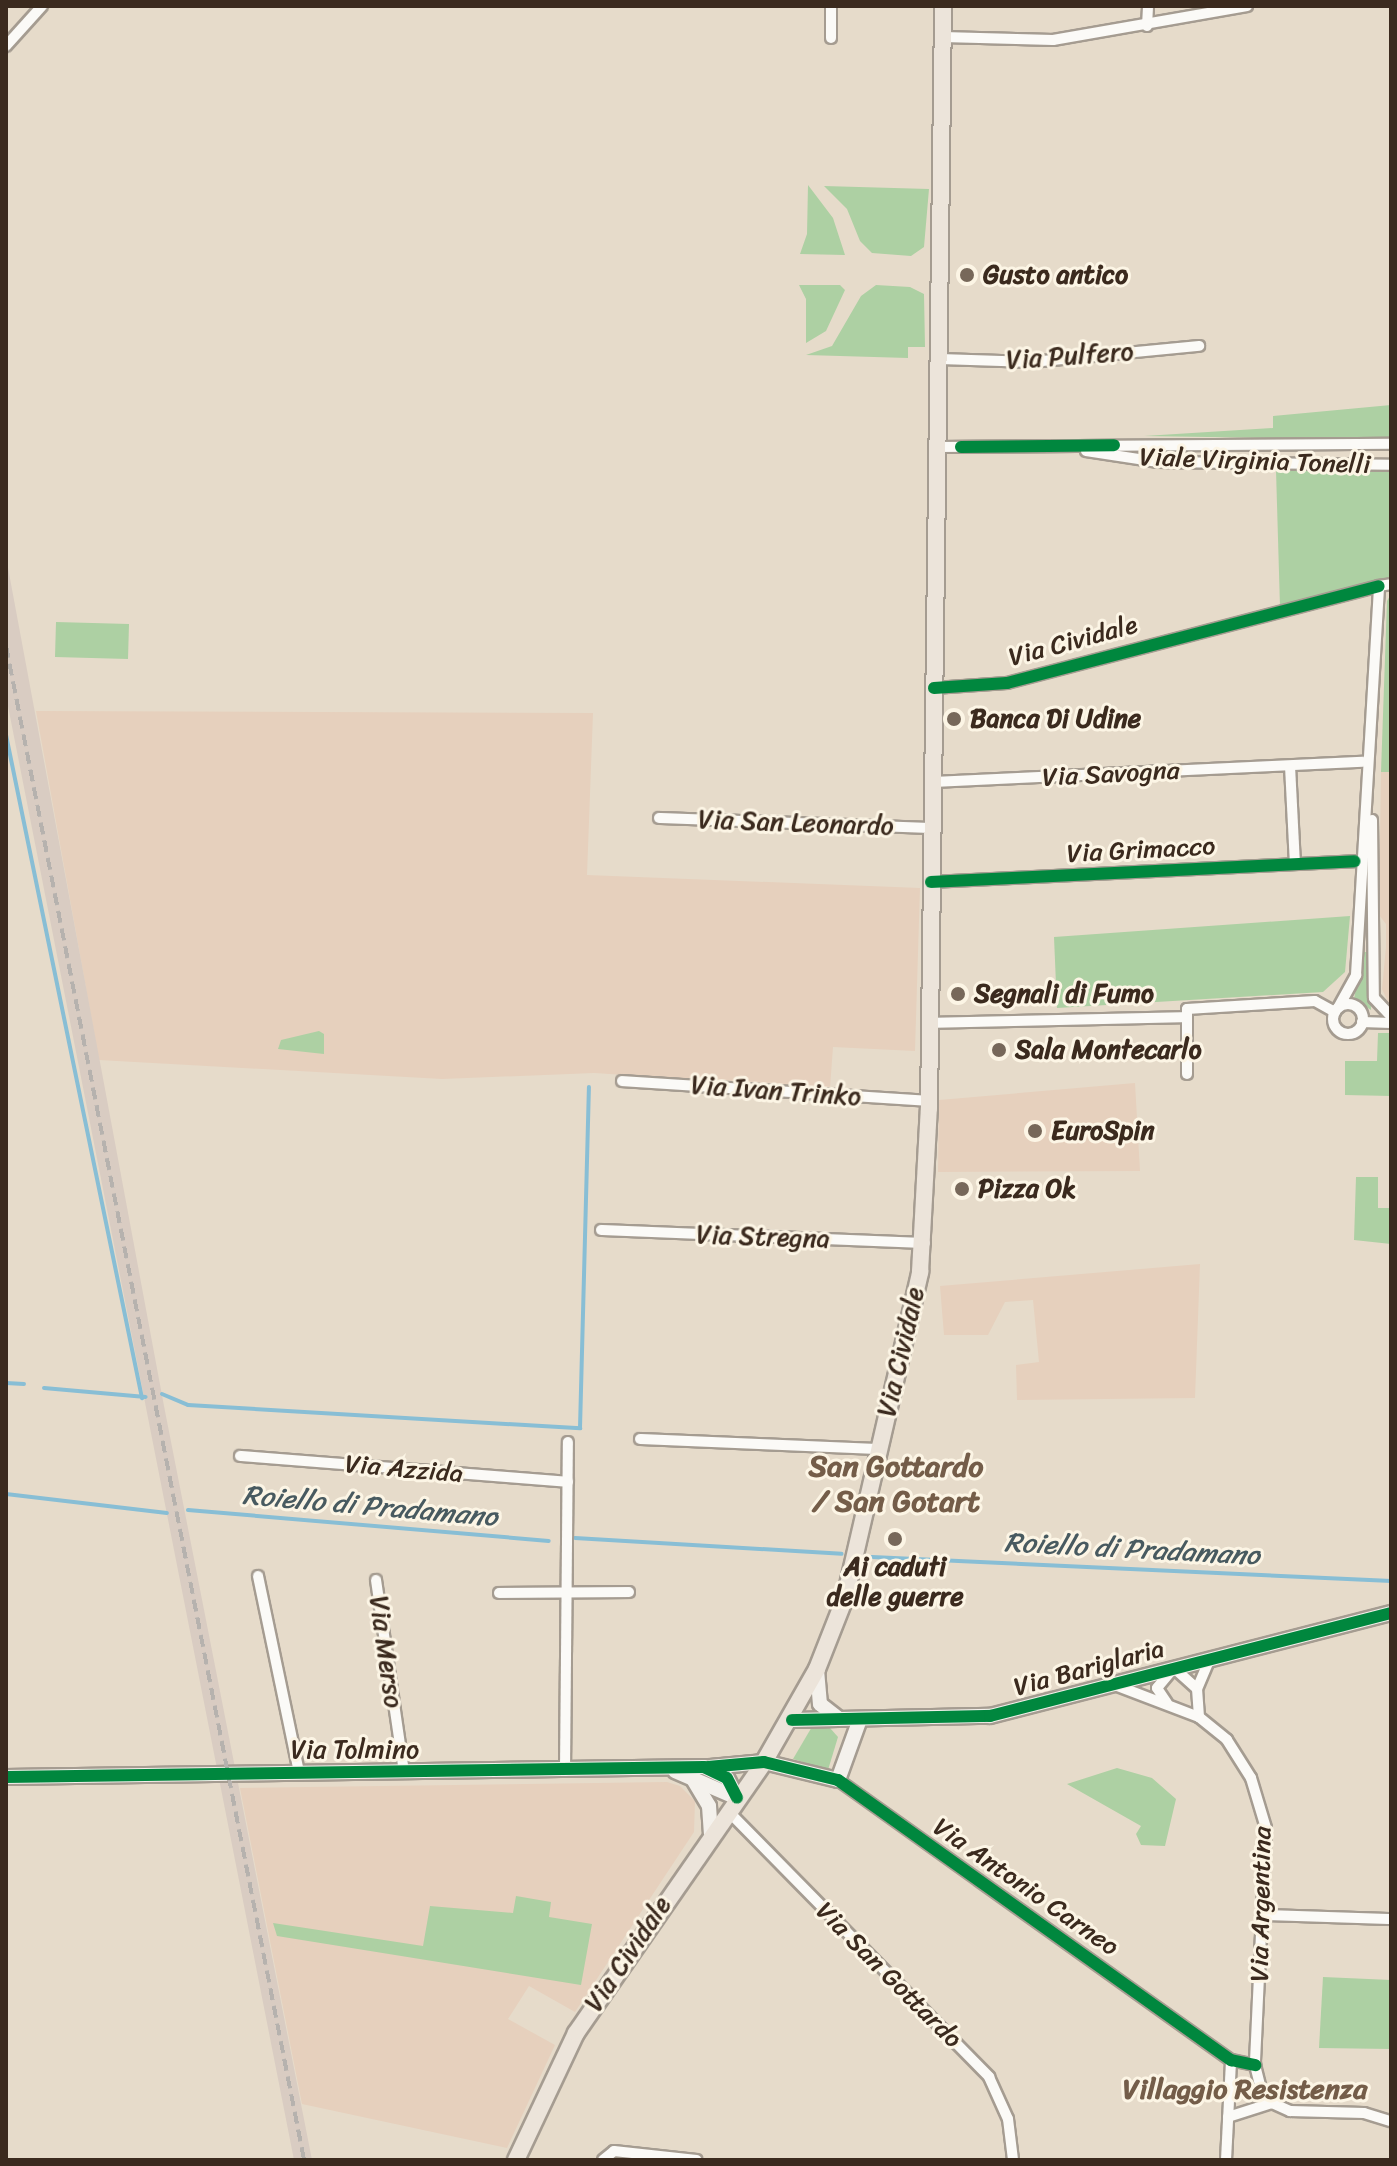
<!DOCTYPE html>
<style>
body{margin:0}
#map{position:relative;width:1397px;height:2166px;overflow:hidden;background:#e6dbca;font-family:Sriracha,sans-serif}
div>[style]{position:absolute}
.built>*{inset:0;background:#e6d0bd}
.industrial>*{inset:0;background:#d9ccc2}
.green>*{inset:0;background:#add0a3}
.stream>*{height:4px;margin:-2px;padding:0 2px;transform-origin:2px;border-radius:2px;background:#88bed5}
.roads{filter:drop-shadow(2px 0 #a59c91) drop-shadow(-2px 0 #a59c91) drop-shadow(0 2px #a59c91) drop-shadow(0 -2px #a59c91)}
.street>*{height:10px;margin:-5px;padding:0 5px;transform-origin:5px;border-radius:5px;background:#fbfaf7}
.street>.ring{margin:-5px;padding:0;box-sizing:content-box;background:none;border:10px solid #fbfaf7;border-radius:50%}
.secondary>*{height:14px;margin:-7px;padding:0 7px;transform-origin:7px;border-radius:7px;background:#f4f1ec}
.primary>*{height:16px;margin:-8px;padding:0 8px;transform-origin:8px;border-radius:8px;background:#ece4da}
.rail>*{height:4px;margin-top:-2px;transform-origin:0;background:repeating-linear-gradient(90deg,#b6b2ae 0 12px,transparent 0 18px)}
.cycleway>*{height:12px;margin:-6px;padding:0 6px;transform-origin:6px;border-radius:6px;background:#00873e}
.dots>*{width:22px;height:22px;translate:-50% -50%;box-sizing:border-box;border:4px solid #fcf5e5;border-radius:50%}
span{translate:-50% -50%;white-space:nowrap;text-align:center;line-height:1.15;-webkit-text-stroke:6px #fcf5e5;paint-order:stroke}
.poi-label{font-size:26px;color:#3b2a1e;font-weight:700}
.left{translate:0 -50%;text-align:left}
.street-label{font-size:26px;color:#3b2a1e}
.water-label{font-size:28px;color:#485a60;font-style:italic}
.neighbourhood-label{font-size:28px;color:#745d49;font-weight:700}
.quarter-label{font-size:30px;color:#745d49;font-weight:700}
.frame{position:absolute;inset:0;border:8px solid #3b2a1e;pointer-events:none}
</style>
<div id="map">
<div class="built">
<i style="clip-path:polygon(36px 711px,593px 713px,587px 875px,920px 888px,915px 1051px,833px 1047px,830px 1088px,594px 1073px,442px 1079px,99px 1060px)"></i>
<i style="clip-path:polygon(1381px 772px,1391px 772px,1391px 1008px,1382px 989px,1386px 947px,1386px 924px,1379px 915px)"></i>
<i style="clip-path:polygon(1135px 1083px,1140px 1171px,938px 1172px,939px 1100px)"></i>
<i style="clip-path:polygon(1200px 1264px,1195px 1398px,1017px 1400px,1016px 1365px,1039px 1362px,1033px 1300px,1005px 1302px,988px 1335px,944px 1335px,940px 1286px)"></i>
<i style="clip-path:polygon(667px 1782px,680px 1786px,695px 1801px,694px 1832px,575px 2012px,529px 1986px,508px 2019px,555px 2045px,507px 2148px,302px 2104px,240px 1788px)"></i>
</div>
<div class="industrial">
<i style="clip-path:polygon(6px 557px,164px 1406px,312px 2160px,294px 2160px,6px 696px)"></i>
</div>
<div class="green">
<i style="clip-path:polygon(808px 185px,833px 218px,845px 255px,800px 254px,807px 234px)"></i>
<i style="clip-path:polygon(824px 186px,929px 189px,924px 247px,911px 256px,872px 253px,860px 241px,847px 209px)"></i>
<i style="clip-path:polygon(799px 285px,840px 285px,845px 290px,826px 331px,806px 343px,806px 299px)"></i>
<i style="clip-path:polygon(876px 285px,910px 287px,924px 294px,925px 347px,908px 347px,908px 358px,806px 355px,832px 346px,861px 296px)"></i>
<i style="clip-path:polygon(1391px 405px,1391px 440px,1144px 436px,1273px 428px,1273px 416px)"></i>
<i style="clip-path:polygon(1276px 470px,1391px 472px,1391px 579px,1280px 607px)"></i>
<i style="clip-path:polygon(1391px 594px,1391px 772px,1381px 772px,1387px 601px)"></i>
<i style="clip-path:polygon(56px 622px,129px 624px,128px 659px,55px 657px)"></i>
<i style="clip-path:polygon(1350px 916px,1345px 972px,1323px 992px,1057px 1008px,1054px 937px)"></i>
<i style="clip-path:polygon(1363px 952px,1370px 952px,1371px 1010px,1354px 999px)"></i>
<i style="clip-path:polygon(319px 1031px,324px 1034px,324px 1054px,278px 1049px,281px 1040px)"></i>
<i style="clip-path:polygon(1378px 1033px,1391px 1033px,1391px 1096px,1345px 1095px,1345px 1061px,1377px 1061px)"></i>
<i style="clip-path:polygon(1356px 1177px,1378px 1177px,1378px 1208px,1391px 1208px,1391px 1244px,1354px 1240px)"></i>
<i style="clip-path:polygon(813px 1725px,830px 1728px,838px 1737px,828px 1770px,793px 1759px)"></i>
<i style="clip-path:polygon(1117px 1768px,1152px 1778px,1176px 1799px,1165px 1846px,1141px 1845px,1136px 1834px,1141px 1826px,1067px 1784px)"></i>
<i style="clip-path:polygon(516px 1896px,551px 1902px,549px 1917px,592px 1924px,581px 1985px,277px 1936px,273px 1923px,423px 1946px,430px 1906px,513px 1913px)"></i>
<i style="clip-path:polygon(1323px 1977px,1391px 1980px,1391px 2049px,1319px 2048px)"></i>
</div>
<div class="stream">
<i style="left:6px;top:735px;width:677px;rotate:78.41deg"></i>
<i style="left:6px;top:1383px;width:18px;rotate:3deg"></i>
<i style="left:44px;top:1388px;width:102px;rotate:5deg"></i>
<i style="left:162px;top:1394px;width:28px;rotate:23deg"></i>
<i style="left:188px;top:1405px;width:393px;rotate:3.4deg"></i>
<i style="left:580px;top:1428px;width:341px;rotate:-88.5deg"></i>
<i style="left:6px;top:1494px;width:162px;rotate:6.7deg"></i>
<i style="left:188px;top:1510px;width:362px;rotate:4.9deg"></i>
<i style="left:575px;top:1538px;width:267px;rotate:3.4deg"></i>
<i style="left:872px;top:1557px;width:520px;rotate:2.65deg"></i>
</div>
<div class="roads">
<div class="street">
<i style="left:1147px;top:26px;width:20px;rotate:-87deg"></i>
<i style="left:943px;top:37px;width:110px;rotate:1.6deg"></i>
<i style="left:1053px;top:40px;width:197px;rotate:-9.9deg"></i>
<i style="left:831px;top:38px;width:32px;rotate:-90deg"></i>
<i style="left:6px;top:46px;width:54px;rotate:-48deg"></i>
<i style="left:940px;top:359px;width:92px;rotate:1.9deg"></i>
<i style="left:1032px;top:362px;width:168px;rotate:-5.5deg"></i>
<i style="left:938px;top:447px;width:453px;rotate:-0.4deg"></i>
<i style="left:1086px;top:451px;width:73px;rotate:8.7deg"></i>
<i style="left:1158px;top:462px;width:233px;rotate:0.7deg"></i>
<i style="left:934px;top:688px;width:73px;rotate:-3.9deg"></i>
<i style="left:1007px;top:683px;width:384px;rotate:-14.6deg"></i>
<i style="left:1290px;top:766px;width:98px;rotate:87.1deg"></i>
<i style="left:933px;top:782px;width:430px;rotate:-2.7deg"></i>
<i style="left:659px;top:818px;width:273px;rotate:2.1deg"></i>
<i style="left:1372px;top:820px;width:178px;rotate:89.4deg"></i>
<i style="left:1374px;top:998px;width:25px;rotate:47deg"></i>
<i style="left:931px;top:882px;width:424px;rotate:-2.8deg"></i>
<i class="ring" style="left:1333px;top:1004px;width:20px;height:20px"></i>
<i style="left:1338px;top:1008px;width:38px;rotate:-61deg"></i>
<i style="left:1356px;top:975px;width:390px;rotate:-86.6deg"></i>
<i style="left:1379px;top:586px;width:12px;rotate:-9deg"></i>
<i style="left:1362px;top:1022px;width:29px;rotate:2deg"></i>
<i style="left:930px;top:1023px;width:257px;rotate:-1.3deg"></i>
<i style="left:1187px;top:1074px;width:65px;rotate:-90deg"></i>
<i style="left:1187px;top:1009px;width:128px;rotate:-3.6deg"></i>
<i style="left:1315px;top:1001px;width:23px;rotate:29deg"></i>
<i style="left:622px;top:1081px;width:308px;rotate:3.7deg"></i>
<i style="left:601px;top:1230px;width:324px;rotate:2.3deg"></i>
<i style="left:640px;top:1439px;width:238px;rotate:2.4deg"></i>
<i style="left:240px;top:1456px;width:329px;rotate:4.5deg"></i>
<i style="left:258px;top:1576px;width:201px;rotate:78.2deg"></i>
<i style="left:376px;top:1580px;width:194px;rotate:81.7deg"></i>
<i style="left:499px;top:1593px;width:130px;rotate:-0.4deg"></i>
<i style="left:1115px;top:1685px;width:90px;rotate:20.9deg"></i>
<i style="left:1199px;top:1717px;width:36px;rotate:39deg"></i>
<i style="left:1227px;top:1740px;width:45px;rotate:57.7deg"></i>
<i style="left:1251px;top:1778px;width:52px;rotate:73.3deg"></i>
<i style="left:1266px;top:1828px;width:237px;rotate:92.7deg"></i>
<i style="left:1255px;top:2065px;width:25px;rotate:76deg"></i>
<i style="left:1261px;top:2089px;width:18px;rotate:52deg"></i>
<i style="left:1272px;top:2103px;width:20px;rotate:24deg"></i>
<i style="left:1290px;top:2111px;width:74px;rotate:1.5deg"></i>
<i style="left:1364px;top:2113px;width:28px;rotate:17deg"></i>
<i style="left:1167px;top:1703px;width:18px;rotate:-124deg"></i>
<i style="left:1157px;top:1688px;width:26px;rotate:-50deg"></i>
<i style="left:1174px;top:1668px;width:31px;rotate:42deg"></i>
<i style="left:1199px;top:1717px;width:28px;rotate:-94deg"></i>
<i style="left:1197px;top:1689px;width:33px;rotate:-67deg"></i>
<i style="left:565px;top:1771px;width:329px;rotate:-89.5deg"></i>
<i style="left:838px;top:1780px;width:483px;rotate:35.5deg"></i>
<i style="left:1231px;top:2060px;width:25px;rotate:12deg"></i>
<i style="left:728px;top:1811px;width:373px;rotate:45.5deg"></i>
<i style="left:989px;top:2077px;width:46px;rotate:65.7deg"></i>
<i style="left:1008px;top:2119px;width:41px;rotate:83deg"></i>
<i style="left:1264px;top:1915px;width:127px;rotate:1.8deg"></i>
<i style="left:1228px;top:2117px;width:46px;rotate:-17.7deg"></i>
<i style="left:603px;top:2160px;width:14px;rotate:-39deg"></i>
<i style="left:614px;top:2151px;width:83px;rotate:6.2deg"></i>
<i style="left:1226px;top:2160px;width:100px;rotate:-87.1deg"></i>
</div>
<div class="secondary">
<i style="left:817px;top:1670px;width:34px;rotate:85deg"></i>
<i style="left:820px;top:1704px;width:24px;rotate:38deg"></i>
<i style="left:792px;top:1720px;width:198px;rotate:-1.2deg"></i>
<i style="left:990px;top:1716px;width:414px;rotate:-14.4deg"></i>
<i style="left:710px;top:1767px;width:54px;rotate:-5.3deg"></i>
<i style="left:764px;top:1762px;width:76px;rotate:13.7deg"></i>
<i style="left:838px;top:1780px;width:62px;rotate:-70.1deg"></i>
<i style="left:675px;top:1771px;width:68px;rotate:23.5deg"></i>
<i style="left:6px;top:1777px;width:698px;rotate:-0.82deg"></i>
<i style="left:704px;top:1767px;width:25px;rotate:26deg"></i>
<i style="left:727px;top:1778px;width:22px;rotate:63deg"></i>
<i style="left:694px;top:1781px;width:29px;rotate:59deg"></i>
<i style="left:709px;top:1806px;width:27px;rotate:86deg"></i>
</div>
<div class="primary">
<i style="left:516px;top:2160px;width:140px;rotate:-64.7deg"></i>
<i style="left:576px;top:2033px;width:330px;rotate:-55.2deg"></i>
<i style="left:764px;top:1762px;width:107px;rotate:-60.3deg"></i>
<i style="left:817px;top:1669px;width:76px;rotate:-68.5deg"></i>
<i style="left:845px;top:1598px;width:335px;rotate:-77deg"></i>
<i style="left:920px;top:1272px;width:164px;rotate:-86.9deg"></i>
<i style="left:929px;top:1108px;width:1102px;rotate:-89.27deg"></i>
</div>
</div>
<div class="rail">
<i style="left:6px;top:646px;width:1543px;rotate:78.86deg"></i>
</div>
<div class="cycleway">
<i style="left:961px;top:447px;width:153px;rotate:-0.7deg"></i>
<i style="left:934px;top:688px;width:73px;rotate:-3.9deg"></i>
<i style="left:1007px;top:683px;width:384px;rotate:-14.6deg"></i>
<i style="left:931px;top:882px;width:424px;rotate:-2.8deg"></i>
<i style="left:792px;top:1720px;width:198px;rotate:-1.2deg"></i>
<i style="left:990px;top:1716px;width:414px;rotate:-14.4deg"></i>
<i style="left:708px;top:1767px;width:56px;rotate:-5.1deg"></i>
<i style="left:764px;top:1762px;width:76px;rotate:13.7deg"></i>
<i style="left:838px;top:1780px;width:483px;rotate:35.5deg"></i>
<i style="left:1231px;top:2060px;width:25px;rotate:12deg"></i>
<i style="left:6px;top:1777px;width:698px;rotate:-0.82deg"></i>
<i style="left:704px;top:1767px;width:25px;rotate:26deg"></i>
<i style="left:727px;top:1778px;width:22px;rotate:63deg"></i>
</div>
<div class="dots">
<i style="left:967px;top:275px;background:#77685a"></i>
<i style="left:954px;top:719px;background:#77685a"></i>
<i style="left:958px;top:994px;background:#77685a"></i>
<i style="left:999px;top:1050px;background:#77685a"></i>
<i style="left:1035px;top:1131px;background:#77685a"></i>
<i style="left:962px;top:1189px;background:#77685a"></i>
<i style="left:895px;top:1539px;background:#77685a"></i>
</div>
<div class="poi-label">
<span class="left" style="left:983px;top:275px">Gusto antico</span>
<span class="left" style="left:970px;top:719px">Banca Di Udine</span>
<span class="left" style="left:974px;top:994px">Segnali di Fumo</span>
<span class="left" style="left:1015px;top:1050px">Sala Montecarlo</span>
<span class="left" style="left:1051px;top:1131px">EuroSpin</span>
<span class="left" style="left:978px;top:1189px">Pizza Ok</span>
<span style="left:895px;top:1582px">Ai caduti<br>delle guerre</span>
</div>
<div class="street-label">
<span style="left:1070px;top:356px;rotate:-4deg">Via Pulfero</span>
<span style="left:1255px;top:461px;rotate:2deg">Viale Virginia Tonelli</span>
<span style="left:1073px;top:641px;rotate:-15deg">Via Cividale</span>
<span style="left:1111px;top:774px;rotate:-3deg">Via Savogna</span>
<span style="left:796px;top:823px;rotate:2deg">Via San Leonardo</span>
<span style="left:1141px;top:850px;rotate:-3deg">Via Grimacco</span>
<span style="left:776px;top:1091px;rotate:4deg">Via Ivan Trinko</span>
<span style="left:763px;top:1237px;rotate:2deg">Via Stregna</span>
<span style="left:901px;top:1352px;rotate:-77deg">Via Cividale</span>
<span style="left:404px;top:1469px;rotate:5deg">Via Azzida</span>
<span style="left:386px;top:1652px;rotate:82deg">Via Merso</span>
<span style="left:1089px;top:1668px;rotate:-15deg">Via Bariglaria</span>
<span style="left:355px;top:1750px">Via Tolmino</span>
<span style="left:1026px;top:1887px;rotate:35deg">Via Antonio Carneo</span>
<span style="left:1261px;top:1904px;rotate:-89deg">Via Argentina</span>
<span style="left:628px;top:1954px;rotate:-56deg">Via Cividale</span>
<span style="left:889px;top:1975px;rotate:45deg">Via San Gottardo</span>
</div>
<div class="water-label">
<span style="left:370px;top:1506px;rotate:5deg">Roiello di Pradamano</span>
<span style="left:1132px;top:1549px;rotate:3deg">Roiello di Pradamano</span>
</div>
<div class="neighbourhood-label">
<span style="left:1245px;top:2089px">Villaggio Resistenza</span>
</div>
<div class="quarter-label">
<span style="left:896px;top:1483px">San Gottardo<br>/ San Gotart</span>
</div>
<div class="frame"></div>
</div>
